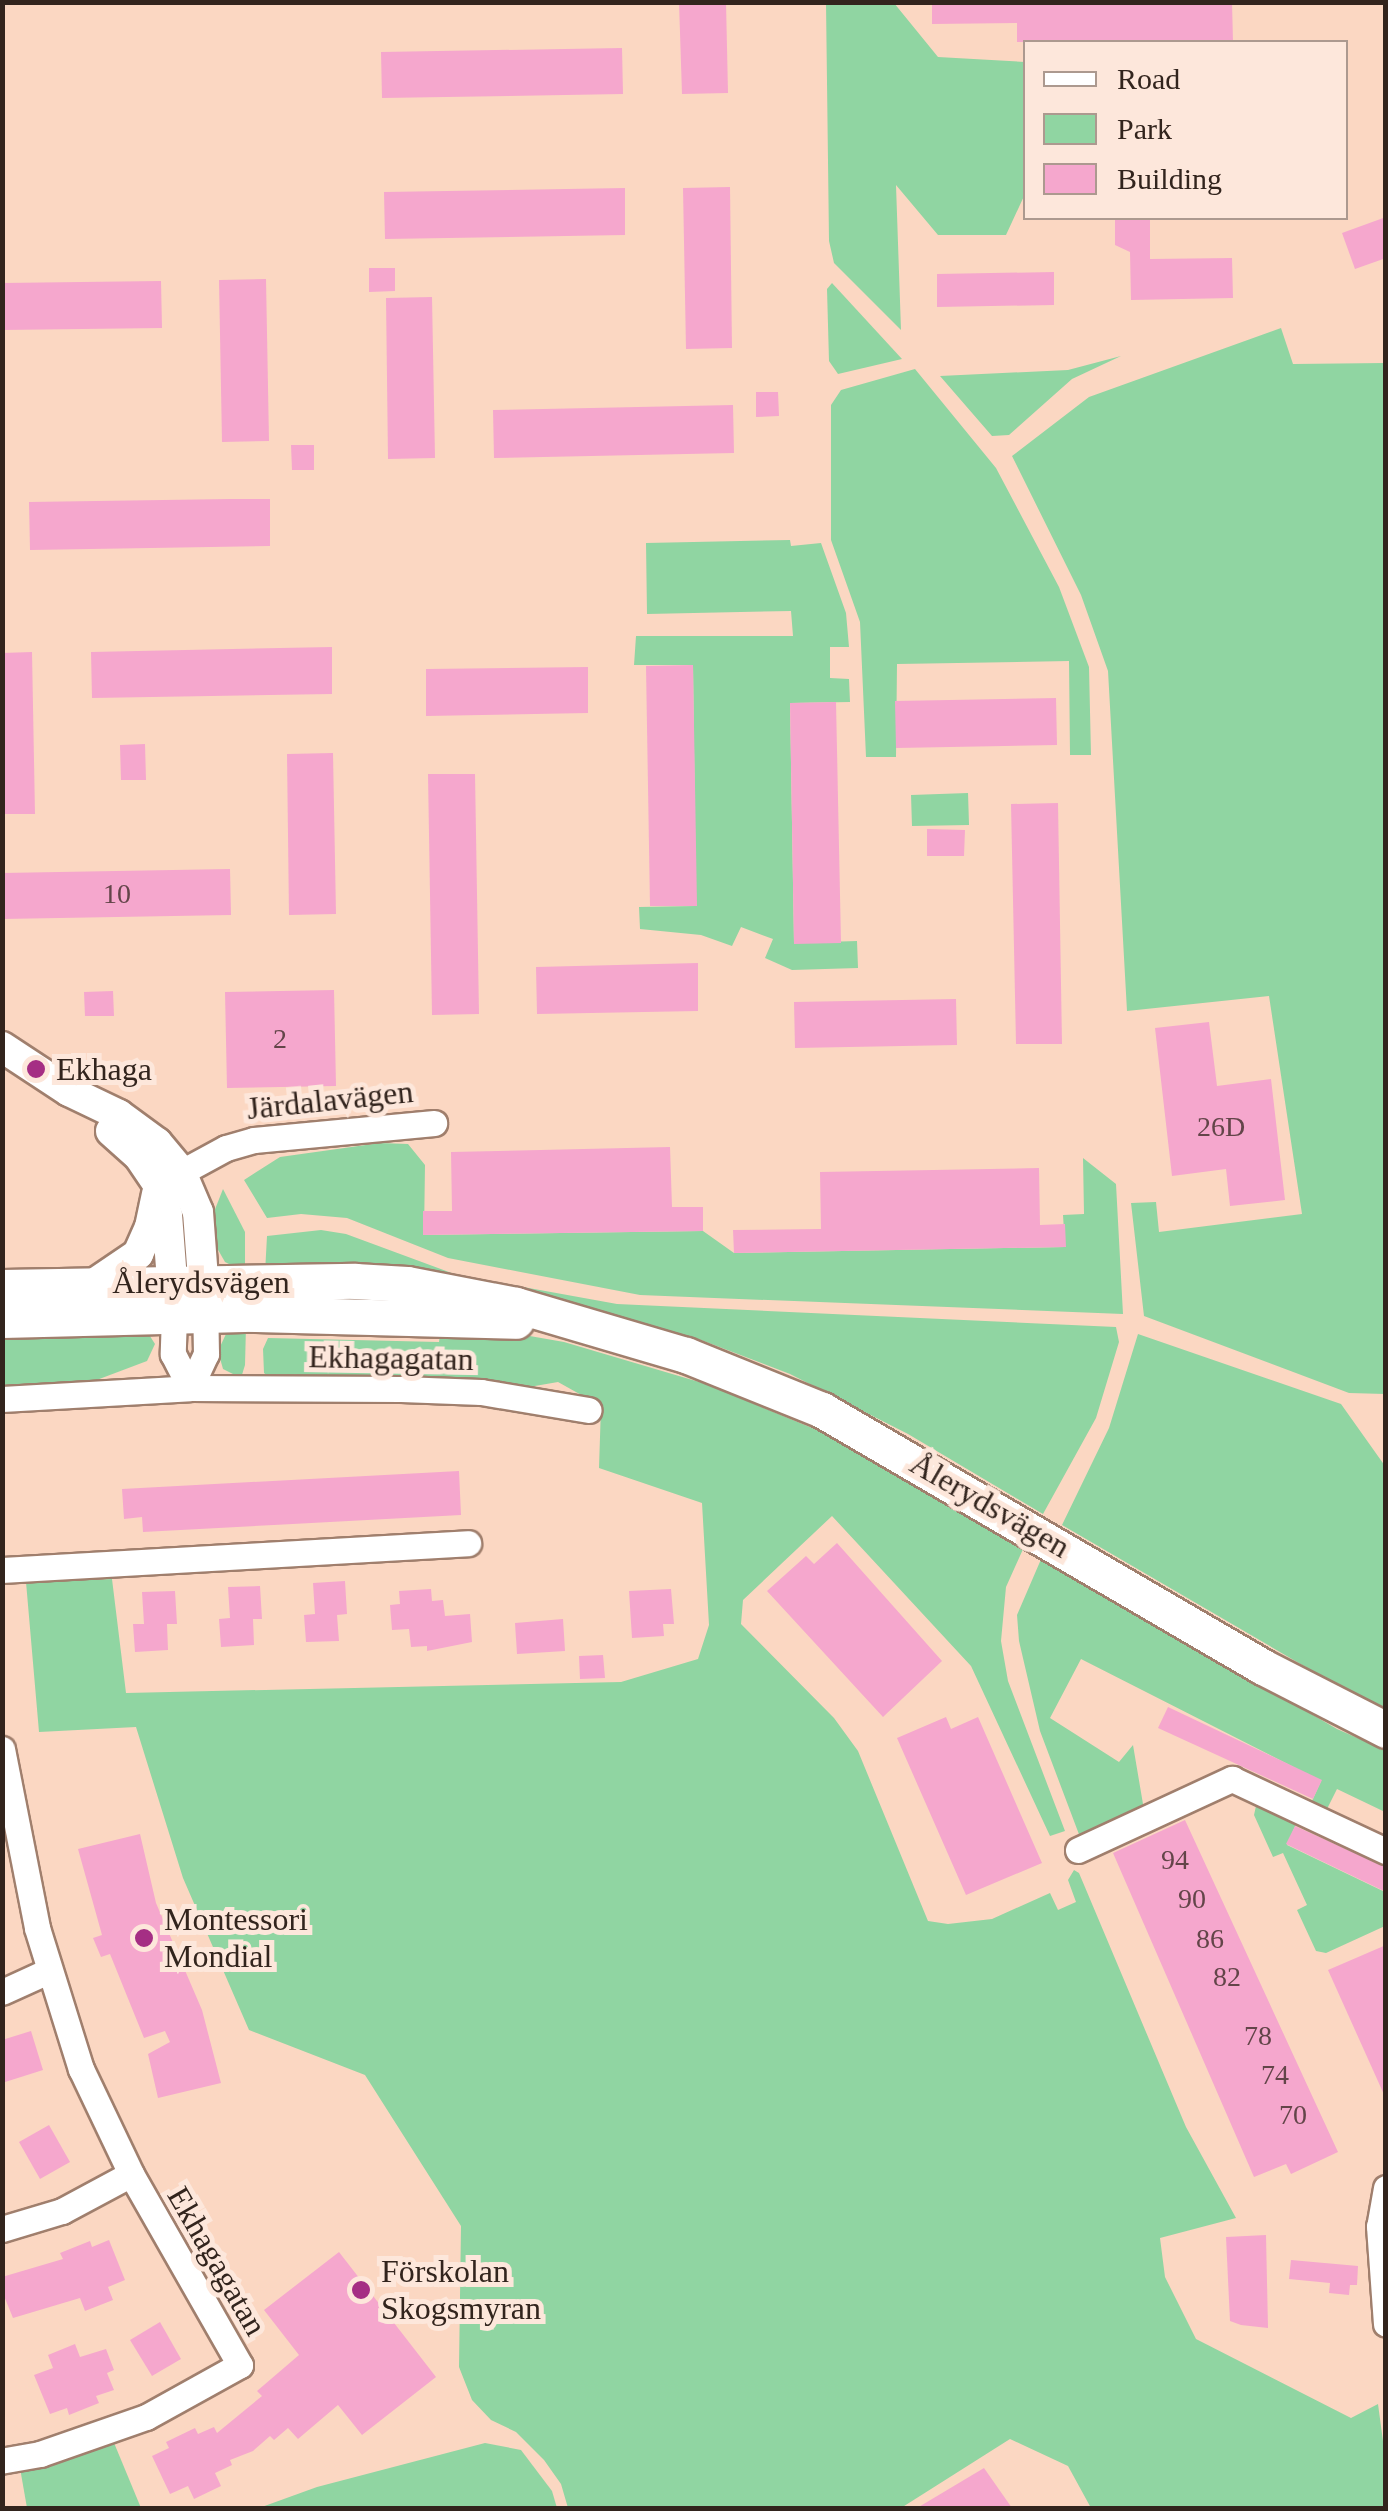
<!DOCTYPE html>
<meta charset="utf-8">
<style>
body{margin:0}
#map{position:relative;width:1388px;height:2511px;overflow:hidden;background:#fbd7c2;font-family:"Times New Roman",serif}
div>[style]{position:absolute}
.green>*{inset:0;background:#90d5a2}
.building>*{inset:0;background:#f5a7cd}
.roads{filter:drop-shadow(2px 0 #a07f6d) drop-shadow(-2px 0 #a07f6d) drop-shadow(0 2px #a07f6d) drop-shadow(0 -2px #a07f6d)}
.minor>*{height:25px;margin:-12.5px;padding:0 12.5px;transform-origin:12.5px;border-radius:12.5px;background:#fff}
.tertiary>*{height:30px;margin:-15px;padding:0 15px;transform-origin:15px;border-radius:15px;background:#fff}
.secondary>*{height:35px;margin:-17.5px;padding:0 17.5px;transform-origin:17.5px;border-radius:17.5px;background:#fff}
.dots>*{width:28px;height:28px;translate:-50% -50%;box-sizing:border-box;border:5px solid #fde7db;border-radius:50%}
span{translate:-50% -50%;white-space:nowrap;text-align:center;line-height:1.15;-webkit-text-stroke:10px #fde7db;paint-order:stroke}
.number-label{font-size:28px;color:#634549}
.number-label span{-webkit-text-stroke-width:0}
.poi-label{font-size:32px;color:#32241d}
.left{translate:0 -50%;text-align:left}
.street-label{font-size:32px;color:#32241d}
.frame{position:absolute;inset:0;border:5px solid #32241d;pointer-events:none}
.legend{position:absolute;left:1023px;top:40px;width:325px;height:180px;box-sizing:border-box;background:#fde7db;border:2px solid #ac998f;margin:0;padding:12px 18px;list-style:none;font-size:30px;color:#32241d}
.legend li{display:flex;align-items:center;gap:20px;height:50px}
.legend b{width:50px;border:2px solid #ac998f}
</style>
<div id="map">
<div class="green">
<i style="clip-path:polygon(826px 3px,894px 3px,938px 57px,1025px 62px,1025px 194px,1006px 235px,938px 235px,896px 185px,901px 330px,834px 263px,829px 241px)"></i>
<i style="clip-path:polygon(832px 283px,902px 359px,838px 374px,829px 361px,827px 289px)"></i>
<i style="clip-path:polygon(1281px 328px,1293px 364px,1385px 363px,1385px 1394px,1349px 1393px,1144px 1316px,1131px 1203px,1156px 1202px,1159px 1232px,1302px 1214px,1269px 996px,1127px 1011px,1108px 671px,1081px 595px,1012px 456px,1089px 397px)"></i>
<i style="clip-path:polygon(1121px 356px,1072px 379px,1009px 435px,992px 436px,940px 376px,1068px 370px)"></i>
<i style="clip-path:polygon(915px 369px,996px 468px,1059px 587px,1089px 667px,1091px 755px,1070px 755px,1069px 661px,897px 664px,896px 757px,866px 757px,860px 622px,831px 540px,831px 405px,841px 390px)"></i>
<i style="clip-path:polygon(790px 540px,791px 546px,821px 543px,846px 613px,849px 647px,830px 647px,830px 678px,849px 679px,850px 702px,790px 703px,794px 943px,857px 941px,858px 968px,792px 970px,765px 958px,773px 939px,741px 927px,732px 946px,701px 935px,640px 929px,639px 907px,696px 906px,693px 665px,634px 665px,636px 636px,793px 636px,791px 611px,647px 614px,646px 543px)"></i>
<i style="clip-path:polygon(968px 793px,969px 825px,912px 826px,911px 795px)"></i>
<i style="clip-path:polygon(380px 1143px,408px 1144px,425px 1165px,424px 1235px,703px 1231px,734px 1253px,1065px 1247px,1063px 1215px,1084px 1214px,1083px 1158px,1116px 1184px,1123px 1314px,640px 1295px,448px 1258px,347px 1218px,301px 1214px,267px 1218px,244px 1180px,280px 1157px)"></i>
<i style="clip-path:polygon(223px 1189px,245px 1232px,245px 1272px,225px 1262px,213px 1241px,212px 1217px)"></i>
<i style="clip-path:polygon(321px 1230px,346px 1234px,457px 1275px,617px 1304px,1116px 1327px,1119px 1342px,1096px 1418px,1043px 1514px,908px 1434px,790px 1374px,701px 1340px,604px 1312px,531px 1297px,265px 1273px,267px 1236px)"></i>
<i style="clip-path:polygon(246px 1326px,245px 1365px,241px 1378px,223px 1369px,218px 1351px,226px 1334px)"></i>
<i style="clip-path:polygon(2px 1331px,148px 1333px,155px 1344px,147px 1361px,94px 1381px,3px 1387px)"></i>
<i style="clip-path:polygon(440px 1334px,524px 1335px,564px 1342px,706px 1384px,817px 1430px,889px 1467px,1024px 1547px,1006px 1587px,1001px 1641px,1008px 1681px,1065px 1831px,1050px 1836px,971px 1666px,832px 1516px,743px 1600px,741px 1624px,834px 1718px,858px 1751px,928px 1921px,948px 1924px,992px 1919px,1050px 1893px,1058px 1910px,1076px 1902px,1068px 1880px,1074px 1870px,1079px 1873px,1186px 2127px,1236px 2218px,1160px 2238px,1165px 2277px,1196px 2339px,1351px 2418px,1378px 2404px,1385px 2456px,1385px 2508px,1091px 2508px,1068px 2466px,1010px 2439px,901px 2508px,568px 2508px,561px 2484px,544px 2460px,516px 2432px,491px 2420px,472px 2400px,459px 2367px,461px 2226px,365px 2075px,249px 2030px,183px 1878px,136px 1727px,39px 1732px,26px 1582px,112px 1579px,126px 1693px,621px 1682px,698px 1659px,709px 1625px,702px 1503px,599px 1468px,601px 1406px,558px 1382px,529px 1387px,460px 1377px,269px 1377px,264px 1373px,263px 1349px,268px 1338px,439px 1342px)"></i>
<i style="clip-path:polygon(1138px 1334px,1341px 1404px,1385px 1466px,1385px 1708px,1340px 1687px,1062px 1525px,1109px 1428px)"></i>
<i style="clip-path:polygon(1042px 1557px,1337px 1729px,1385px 1750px,1385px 1812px,1337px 1789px,1327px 1809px,1312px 1801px,1321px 1781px,1081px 1659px,1050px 1718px,1119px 1762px,1133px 1745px,1143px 1804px,1142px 1810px,1080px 1837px,1040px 1731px,1019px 1641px,1017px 1615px)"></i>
<i style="clip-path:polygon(1256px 1806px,1296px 1824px,1287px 1845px,1385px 1892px,1385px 1926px,1326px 1953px,1316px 1951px,1297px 1910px,1307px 1905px,1283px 1853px,1273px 1857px,1254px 1815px)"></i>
<i style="clip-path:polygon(112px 2438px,141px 2508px,27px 2508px,20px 2468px)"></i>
<i style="clip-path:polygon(485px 2443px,521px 2450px,552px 2491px,557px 2508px,259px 2508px,317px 2487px)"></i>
</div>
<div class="building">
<i style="clip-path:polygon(679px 2px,726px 2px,728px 93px,682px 94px)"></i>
<i style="clip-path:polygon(932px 2px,1232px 2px,1233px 42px,1017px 42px,1017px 23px,932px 24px)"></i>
<i style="clip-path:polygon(622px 48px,623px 94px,382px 98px,381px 52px)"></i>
<i style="clip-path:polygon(730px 187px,732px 348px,686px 349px,683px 188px)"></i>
<i style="clip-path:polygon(625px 188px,625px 235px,385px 239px,384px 192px)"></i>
<i style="clip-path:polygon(1386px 217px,1386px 258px,1355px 269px,1342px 233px)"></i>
<i style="clip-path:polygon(1115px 218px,1150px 218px,1150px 259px,1232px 258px,1233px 298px,1131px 300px,1130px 252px,1115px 245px)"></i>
<i style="clip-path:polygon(369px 268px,395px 268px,395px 291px,369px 292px)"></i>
<i style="clip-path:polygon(1054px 272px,1054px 305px,937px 307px,937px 274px)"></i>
<i style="clip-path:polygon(266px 279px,269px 441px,222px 442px,219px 280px)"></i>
<i style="clip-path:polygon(161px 281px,162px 328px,2px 330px,2px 283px)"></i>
<i style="clip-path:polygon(432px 297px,435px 458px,388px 459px,386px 298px)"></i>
<i style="clip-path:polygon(756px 392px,778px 392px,779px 416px,756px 417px)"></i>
<i style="clip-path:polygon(733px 405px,734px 453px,494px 458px,493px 410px)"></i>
<i style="clip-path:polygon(291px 445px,314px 445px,314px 470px,292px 470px)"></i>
<i style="clip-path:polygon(230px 499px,270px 499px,270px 546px,30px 550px,29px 502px)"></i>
<i style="clip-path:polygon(332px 647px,332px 694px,92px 698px,91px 652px)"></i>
<i style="clip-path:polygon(32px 652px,35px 814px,2px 814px,2px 653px)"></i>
<i style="clip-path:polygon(693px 665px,697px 906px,650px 906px,646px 666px)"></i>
<i style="clip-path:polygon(588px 667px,588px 713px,426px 716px,426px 669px)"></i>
<i style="clip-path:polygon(1056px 698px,1057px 745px,896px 748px,895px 701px)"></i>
<i style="clip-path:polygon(836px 702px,841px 943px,794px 944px,790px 703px)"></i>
<i style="clip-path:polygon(145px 744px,146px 780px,121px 780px,120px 745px)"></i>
<i style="clip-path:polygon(333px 753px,336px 914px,289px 915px,287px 754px)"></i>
<i style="clip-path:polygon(428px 774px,475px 774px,479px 1014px,432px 1015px)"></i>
<i style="clip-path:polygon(1058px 803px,1062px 1044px,1016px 1044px,1011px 804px)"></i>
<i style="clip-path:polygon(927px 829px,965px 830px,964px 856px,927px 856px)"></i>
<i style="clip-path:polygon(230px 869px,231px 915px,2px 919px,2px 873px)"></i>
<i style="clip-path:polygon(698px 963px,698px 1011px,537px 1014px,536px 967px)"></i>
<i style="clip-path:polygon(334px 990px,336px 1086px,227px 1088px,225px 992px)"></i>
<i style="clip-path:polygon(113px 991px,114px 1016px,85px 1016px,84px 992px)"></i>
<i style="clip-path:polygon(956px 999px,957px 1045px,795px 1048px,794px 1002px)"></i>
<i style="clip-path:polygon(1209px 1022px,1217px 1086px,1271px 1079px,1285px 1200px,1230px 1206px,1226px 1169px,1172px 1176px,1155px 1028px)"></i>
<i style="clip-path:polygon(670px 1147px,672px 1207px,703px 1207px,703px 1231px,423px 1235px,423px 1211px,452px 1211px,451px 1152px)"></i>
<i style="clip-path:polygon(1039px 1168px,1040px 1225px,1065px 1224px,1066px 1247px,734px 1253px,733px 1230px,821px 1229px,820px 1172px)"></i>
<i style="clip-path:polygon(459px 1471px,461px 1515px,143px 1532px,142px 1517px,124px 1519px,122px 1489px)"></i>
<i style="clip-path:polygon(837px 1543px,942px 1661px,883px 1717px,767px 1591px,806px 1556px,814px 1564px)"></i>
<i style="clip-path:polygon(345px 1581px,347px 1614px,337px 1615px,339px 1641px,306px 1642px,304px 1615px,315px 1614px,313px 1583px)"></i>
<i style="clip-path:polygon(260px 1586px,262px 1619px,253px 1619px,254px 1645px,221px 1647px,219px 1619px,230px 1618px,228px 1587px)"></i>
<i style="clip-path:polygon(431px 1589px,432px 1601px,443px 1600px,445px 1616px,470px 1614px,472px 1642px,427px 1651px,427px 1646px,411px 1647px,409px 1629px,392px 1630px,390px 1605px,400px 1604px,399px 1591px)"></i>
<i style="clip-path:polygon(671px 1589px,674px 1624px,663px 1624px,664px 1636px,632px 1638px,629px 1591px)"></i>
<i style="clip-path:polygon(175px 1591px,177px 1624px,167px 1624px,168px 1650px,135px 1652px,133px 1624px,144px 1624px,142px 1592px)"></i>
<i style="clip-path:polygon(563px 1619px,565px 1651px,517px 1654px,515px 1623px)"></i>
<i style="clip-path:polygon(603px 1655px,605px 1678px,580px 1679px,579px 1656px)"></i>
<i style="clip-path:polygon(1168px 1707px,1322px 1780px,1313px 1799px,1158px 1728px)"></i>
<i style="clip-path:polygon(946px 1717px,951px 1729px,978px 1717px,1042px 1863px,966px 1895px,897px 1738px)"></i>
<i style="clip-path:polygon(1185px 1820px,1338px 2152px,1291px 2174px,1286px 2164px,1254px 2177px,1113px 1853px)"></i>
<i style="clip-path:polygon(1295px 1826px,1386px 1867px,1386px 1892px,1286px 1844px)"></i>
<i style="clip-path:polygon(140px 1834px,156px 1903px,202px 2010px,221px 2083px,158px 2098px,148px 2054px,170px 2042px,165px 2031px,144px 2038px,110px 1954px,101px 1957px,93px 1938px,102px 1935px,78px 1849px)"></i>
<i style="clip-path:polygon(1386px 1945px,1386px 2099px,1328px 1970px)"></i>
<i style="clip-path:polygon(31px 2031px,43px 2070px,2px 2083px,2px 2040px)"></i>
<i style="clip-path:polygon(49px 2125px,70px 2162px,40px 2179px,19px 2142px)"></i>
<i style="clip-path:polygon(1266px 2235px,1268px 2328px,1241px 2325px,1230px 2321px,1226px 2237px)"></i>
<i style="clip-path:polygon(109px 2240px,125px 2280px,108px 2287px,113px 2300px,85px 2311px,80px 2298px,13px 2318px,2px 2291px,2px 2277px,63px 2259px,60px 2253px,90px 2241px,92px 2247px)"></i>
<i style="clip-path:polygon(339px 2252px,436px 2377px,362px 2435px,338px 2405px,298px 2439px,288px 2428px,274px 2440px,270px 2436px,253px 2451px,230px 2460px,232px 2465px,215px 2473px,221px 2486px,194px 2499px,188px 2486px,170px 2494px,152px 2456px,169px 2448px,166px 2442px,195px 2428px,198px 2434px,214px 2427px,217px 2433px,262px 2396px,257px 2391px,299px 2355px,264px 2310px)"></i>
<i style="clip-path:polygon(1291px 2260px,1358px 2266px,1357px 2285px,1350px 2285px,1349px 2295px,1329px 2293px,1330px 2283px,1289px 2279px)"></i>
<i style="clip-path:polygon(160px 2322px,181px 2359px,152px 2376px,130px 2340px)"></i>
<i style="clip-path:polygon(75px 2344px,80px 2357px,106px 2349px,114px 2370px,107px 2373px,114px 2390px,96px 2396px,99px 2403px,69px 2415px,67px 2408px,50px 2414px,34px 2375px,53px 2368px,48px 2355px)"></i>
<i style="clip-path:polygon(984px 2468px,1012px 2508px,917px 2508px)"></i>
</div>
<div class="roads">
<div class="minor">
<i style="left:167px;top:1180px;width:67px;rotate:-28.5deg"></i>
<i style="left:226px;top:1148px;width:29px;rotate:-16deg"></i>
<i style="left:254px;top:1140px;width:181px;rotate:-5.4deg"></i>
<i style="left:174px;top:1316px;width:38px;rotate:92deg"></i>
<i style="left:173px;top:1354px;width:38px;rotate:63deg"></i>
<i style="left:190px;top:1388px;width:38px;rotate:-65deg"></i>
<i style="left:206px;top:1354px;width:39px;rotate:-91deg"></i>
<i style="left:2px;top:1399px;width:188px;rotate:-3.3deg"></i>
<i style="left:190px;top:1388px;width:211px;rotate:0.3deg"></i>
<i style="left:401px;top:1389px;width:80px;rotate:2.1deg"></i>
<i style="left:481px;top:1392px;width:109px;rotate:9.5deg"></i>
<i style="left:2px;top:1570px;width:467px;rotate:-3.3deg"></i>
<i style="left:2px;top:1749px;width:182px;rotate:78.9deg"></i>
<i style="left:37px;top:1928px;width:148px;rotate:72.7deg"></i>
<i style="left:81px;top:2069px;width:116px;rotate:64.5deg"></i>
<i style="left:131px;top:2174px;width:220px;rotate:60.3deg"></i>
<i style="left:240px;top:2365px;width:107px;rotate:151deg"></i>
<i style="left:146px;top:2417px;width:112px;rotate:160.8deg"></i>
<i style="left:40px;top:2454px;width:39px;rotate:170deg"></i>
<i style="left:1078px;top:1850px;width:170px;rotate:-24.8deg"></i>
<i style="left:1232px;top:1779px;width:170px;rotate:25.1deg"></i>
<i style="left:2px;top:1992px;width:51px;rotate:-24.5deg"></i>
<i style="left:1386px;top:2188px;width:39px;rotate:100deg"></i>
<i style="left:1379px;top:2226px;width:98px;rotate:85.9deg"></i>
<i style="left:2px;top:2229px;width:63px;rotate:-16.7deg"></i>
<i style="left:62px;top:2211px;width:78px;rotate:-28.2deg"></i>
</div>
<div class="tertiary">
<i style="left:2px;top:1047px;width:80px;rotate:33.3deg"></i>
<i style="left:69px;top:1091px;width:55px;rotate:25.6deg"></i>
<i style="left:119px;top:1115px;width:47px;rotate:36.4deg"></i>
<i style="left:157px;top:1143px;width:38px;rotate:50deg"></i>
<i style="left:181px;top:1172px;width:43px;rotate:67deg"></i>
<i style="left:198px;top:1212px;width:93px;rotate:85.7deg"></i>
<i style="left:111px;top:1131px;width:38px;rotate:42deg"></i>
<i style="left:139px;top:1156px;width:36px;rotate:56deg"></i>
<i style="left:159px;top:1186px;width:30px;rotate:75deg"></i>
<i style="left:167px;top:1215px;width:90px;rotate:85.6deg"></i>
<i style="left:97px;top:1282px;width:50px;rotate:-34.3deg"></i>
<i style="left:138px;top:1254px;width:30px;rotate:-66deg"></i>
<i style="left:150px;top:1227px;width:34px;rotate:-78deg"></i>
</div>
<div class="secondary">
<i style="left:2px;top:1287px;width:353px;rotate:-1deg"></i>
<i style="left:355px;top:1281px;width:52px;rotate:3.3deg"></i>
<i style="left:407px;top:1284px;width:111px;rotate:10.9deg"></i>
<i style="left:516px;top:1305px;width:177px;rotate:16.4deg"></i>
<i style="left:686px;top:1355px;width:147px;rotate:22deg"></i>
<i style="left:822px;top:1410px;width:510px;rotate:30.23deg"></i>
<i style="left:1263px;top:1667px;width:138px;rotate:27.1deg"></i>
<i style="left:2px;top:1320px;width:252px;rotate:-1.4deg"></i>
<i style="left:254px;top:1314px;width:262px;rotate:1.5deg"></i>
</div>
</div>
<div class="dots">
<i style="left:36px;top:1069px;background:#a52e84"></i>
<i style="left:144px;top:1938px;background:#a52e84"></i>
<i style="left:361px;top:2290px;background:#a52e84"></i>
</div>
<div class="number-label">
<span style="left:117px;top:894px">10</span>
<span style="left:280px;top:1039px">2</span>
<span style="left:1221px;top:1127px">26D</span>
<span style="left:1175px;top:1860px">94</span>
<span style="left:1192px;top:1899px">90</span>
<span style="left:1210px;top:1939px">86</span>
<span style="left:1227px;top:1977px">82</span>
<span style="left:1258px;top:2036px">78</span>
<span style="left:1275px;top:2075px">74</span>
<span style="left:1293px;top:2115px">70</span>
</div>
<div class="poi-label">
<span class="left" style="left:56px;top:1069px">Ekhaga</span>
<span class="left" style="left:164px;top:1938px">Montessori<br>Mondial</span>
<span class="left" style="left:381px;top:2290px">Förskolan<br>Skogsmyran</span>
</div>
<div class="street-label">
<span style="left:330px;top:1100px;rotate:-6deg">Järdalavägen</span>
<span style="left:201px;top:1282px">Ålerydsvägen</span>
<span style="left:391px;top:1358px;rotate:1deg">Ekhagagatan</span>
<span style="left:990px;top:1505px;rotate:30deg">Ålerydsvägen</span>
<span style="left:217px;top:2261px;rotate:60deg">Ekhagagatan</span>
</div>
<div class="frame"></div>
<ul class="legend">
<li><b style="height:12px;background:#fff"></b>Road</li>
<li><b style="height:28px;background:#90d5a2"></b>Park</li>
<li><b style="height:28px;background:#f5a7cd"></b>Building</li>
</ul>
</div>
